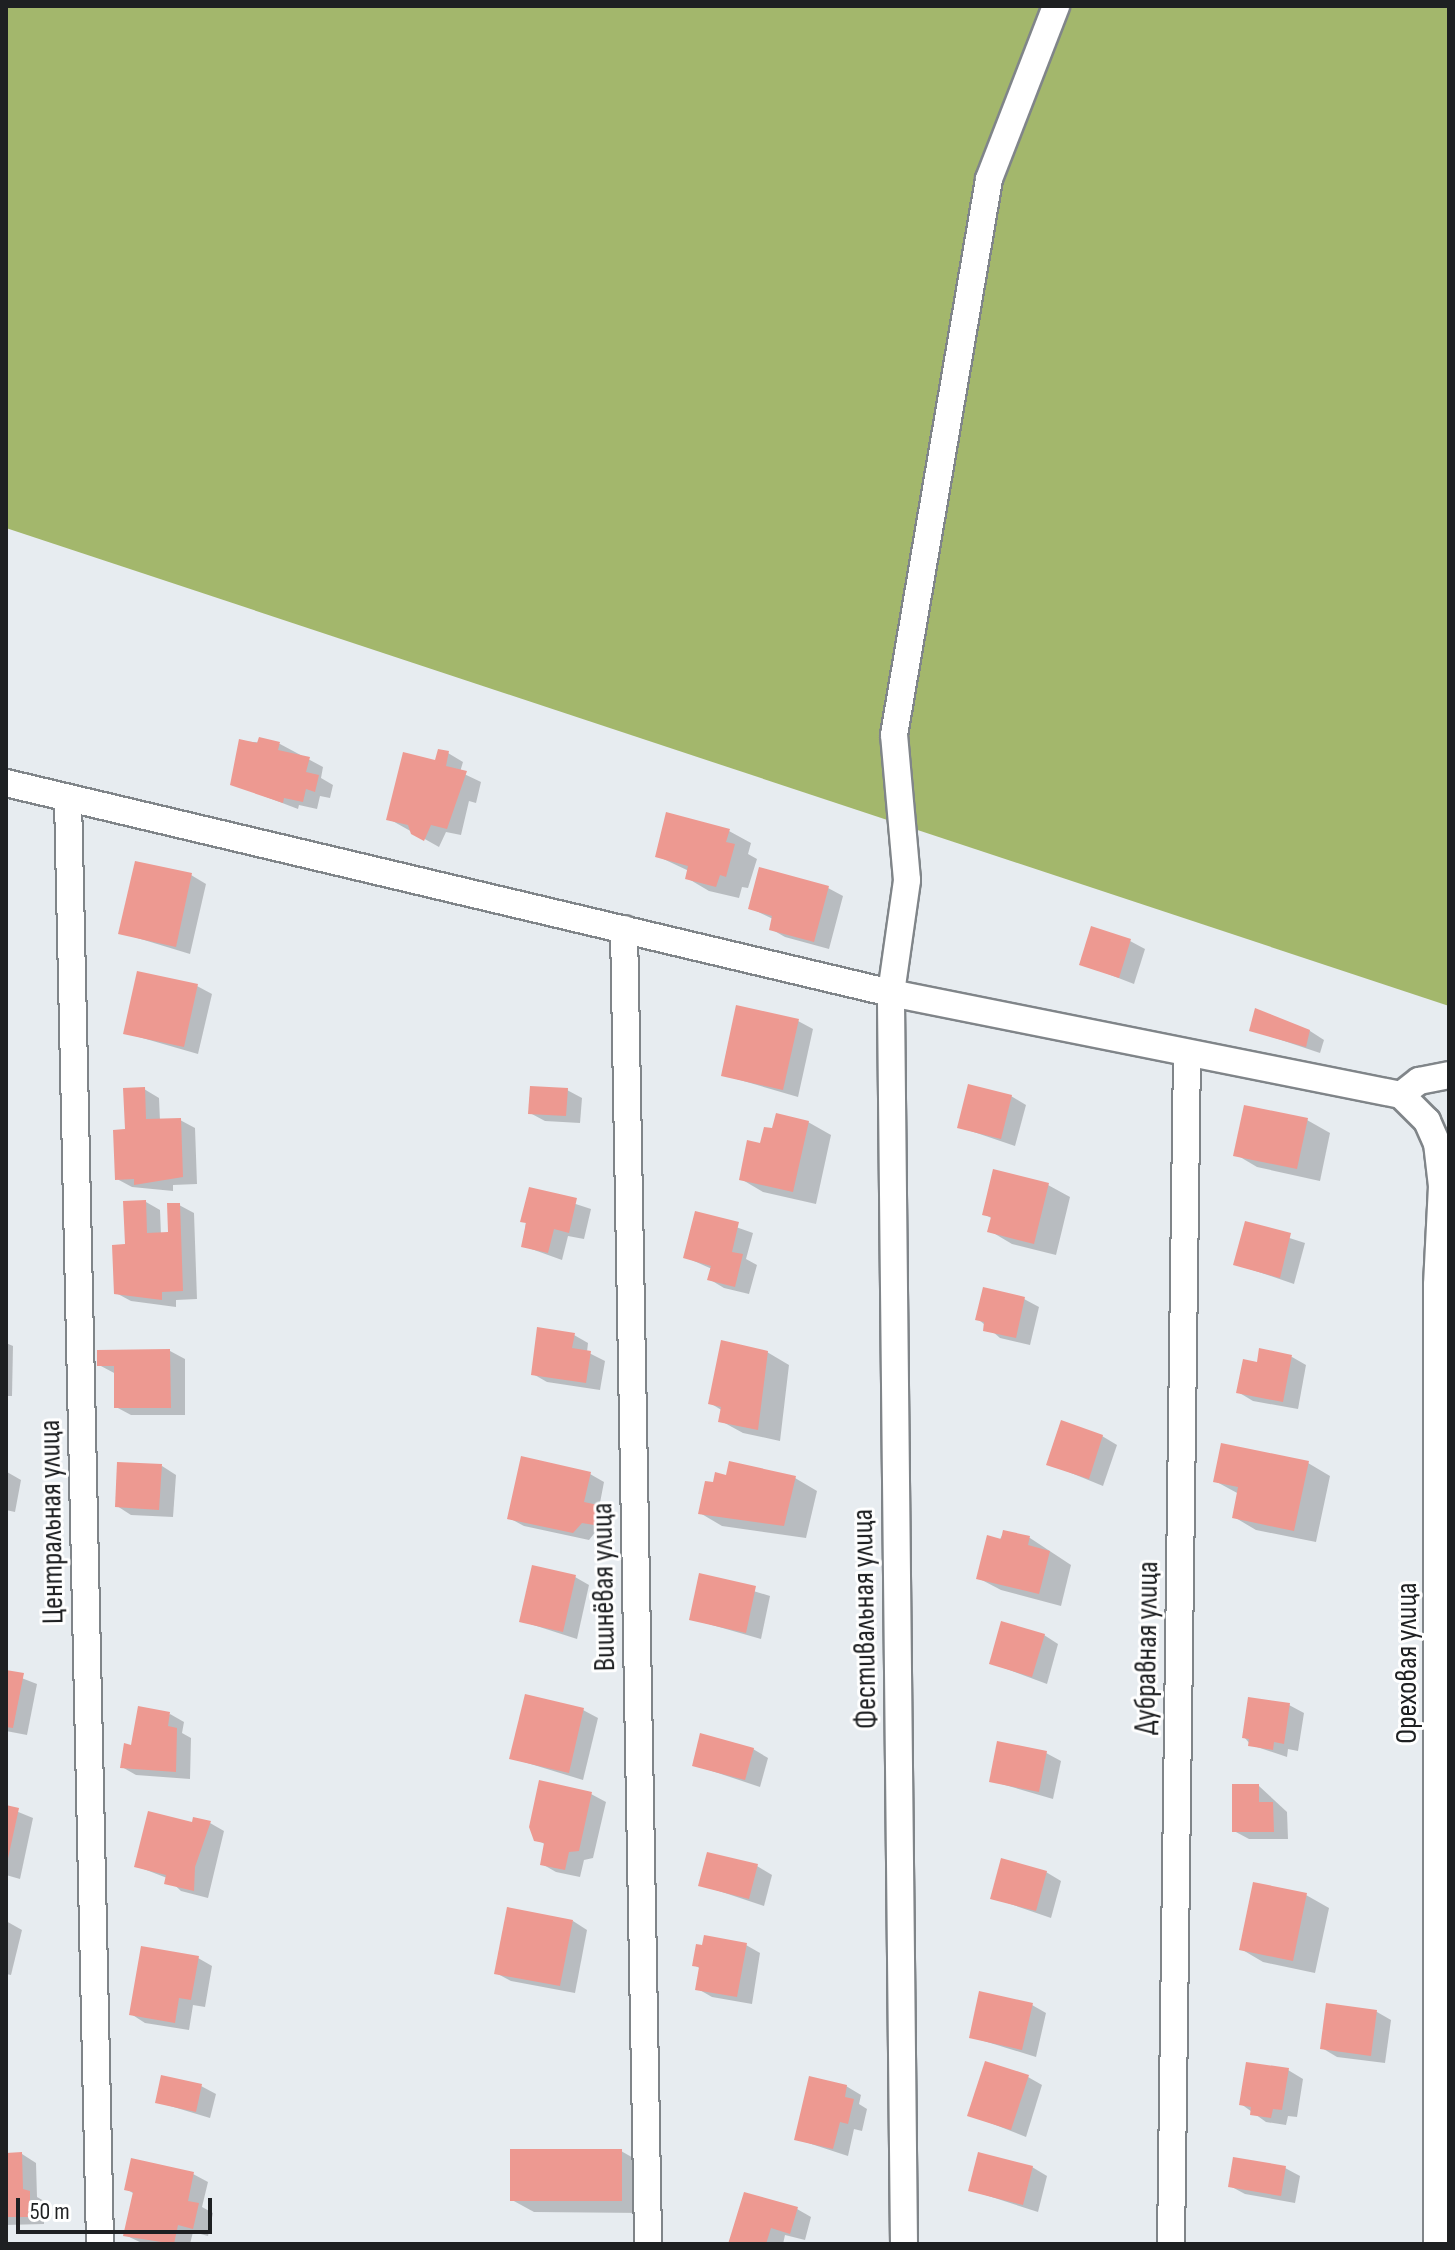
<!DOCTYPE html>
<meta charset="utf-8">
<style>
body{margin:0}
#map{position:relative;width:1455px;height:2250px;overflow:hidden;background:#e7ecf0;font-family:"Sofia Sans Condensed",sans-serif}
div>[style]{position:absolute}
.forest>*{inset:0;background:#a3b76c}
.shadow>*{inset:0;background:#0003}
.building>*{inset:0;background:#ed9991}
.roads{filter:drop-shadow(2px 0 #808589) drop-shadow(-2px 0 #808589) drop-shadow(0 2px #808589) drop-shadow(0 -2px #808589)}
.street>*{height:26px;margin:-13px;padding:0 13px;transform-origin:13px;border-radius:13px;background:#fff}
span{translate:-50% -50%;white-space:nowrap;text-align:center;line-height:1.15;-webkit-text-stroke:6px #fff;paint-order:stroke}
.street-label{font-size:30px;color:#1e2022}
.frame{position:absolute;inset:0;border:8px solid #1e2022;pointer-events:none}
.scale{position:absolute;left:16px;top:2198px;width:196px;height:36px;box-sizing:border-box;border:4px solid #1e2022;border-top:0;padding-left:10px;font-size:24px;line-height:28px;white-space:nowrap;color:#1e2022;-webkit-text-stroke:6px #fff;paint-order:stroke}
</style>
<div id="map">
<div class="forest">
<i style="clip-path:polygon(6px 6px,1449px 6px,1449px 1006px,6px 528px)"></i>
</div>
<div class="shadow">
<i style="clip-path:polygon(241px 741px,280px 744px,323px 767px,321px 778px,333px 785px,330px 798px,320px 796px,317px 809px,299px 805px,298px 809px,232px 784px)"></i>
<i style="clip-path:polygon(448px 753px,463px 762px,460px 772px,481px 782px,476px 803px,469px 801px,461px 835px,446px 832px,439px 847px,389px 819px)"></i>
<i style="clip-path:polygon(729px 831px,751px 843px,748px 854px,757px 859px,748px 888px,742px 887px,739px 898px,709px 891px,687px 878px,689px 871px,657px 856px)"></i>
<i style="clip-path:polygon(191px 875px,206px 884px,190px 954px,121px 933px)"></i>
<i style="clip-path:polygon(828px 888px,843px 896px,829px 949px,785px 937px,771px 929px,773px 919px,750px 908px)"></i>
<i style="clip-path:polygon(1130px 941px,1145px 949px,1134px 984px,1082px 964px)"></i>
<i style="clip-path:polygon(197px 986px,212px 994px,198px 1054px,125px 1033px)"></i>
<i style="clip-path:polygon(798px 1021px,813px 1029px,798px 1097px,723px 1075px)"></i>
<i style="clip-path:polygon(1251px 1030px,1310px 1031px,1324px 1040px,1320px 1053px)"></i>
<i style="clip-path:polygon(144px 1089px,159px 1098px,160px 1121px,180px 1120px,195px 1128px,197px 1184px,173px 1185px,173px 1191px,132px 1187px,117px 1179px,127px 1131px)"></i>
<i style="clip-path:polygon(567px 1090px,582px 1098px,580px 1123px,545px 1121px,530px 1113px)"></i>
<i style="clip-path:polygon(1011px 1096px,1026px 1105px,1015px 1146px,959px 1127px)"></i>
<i style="clip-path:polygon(1307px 1120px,1330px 1133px,1320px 1181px,1257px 1167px,1235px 1154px)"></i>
<i style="clip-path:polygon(808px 1122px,831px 1135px,816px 1204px,763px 1192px,741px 1179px,762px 1145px)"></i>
<i style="clip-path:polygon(1048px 1185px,1070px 1197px,1056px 1255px,1012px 1244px,990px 1231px,993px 1219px,984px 1214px)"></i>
<i style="clip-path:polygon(530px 1189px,591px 1209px,584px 1239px,568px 1236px,562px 1260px,523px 1246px)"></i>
<i style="clip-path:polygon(146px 1202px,160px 1210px,161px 1235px,170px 1234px,179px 1205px,194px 1213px,197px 1299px,176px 1300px,176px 1307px,131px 1301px,116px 1293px,127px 1246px)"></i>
<i style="clip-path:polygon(696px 1213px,753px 1233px,746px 1259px,757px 1265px,749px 1294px,724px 1288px,709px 1279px,712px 1269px,685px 1257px)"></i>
<i style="clip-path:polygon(1246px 1224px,1305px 1243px,1294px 1284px,1235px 1264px)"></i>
<i style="clip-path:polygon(1024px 1299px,1039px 1307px,1030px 1345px,1000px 1338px,978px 1319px)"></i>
<i style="clip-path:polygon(574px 1335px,588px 1343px,587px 1352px,605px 1361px,600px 1390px,547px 1382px,533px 1374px)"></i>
<i style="clip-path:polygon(6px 1343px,13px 1346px,12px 1396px,6px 1396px)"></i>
<i style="clip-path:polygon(170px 1351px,185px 1359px,185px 1415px,131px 1415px,116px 1407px,116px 1374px,99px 1365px)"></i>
<i style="clip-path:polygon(767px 1352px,789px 1365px,780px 1441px,743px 1433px,721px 1421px,723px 1411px,710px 1403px)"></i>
<i style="clip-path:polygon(1292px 1357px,1306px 1365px,1298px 1409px,1253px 1401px,1238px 1392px,1259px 1364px)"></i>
<i style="clip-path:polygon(1102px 1436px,1117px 1445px,1103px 1486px,1049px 1464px)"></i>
<i style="clip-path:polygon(6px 1461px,7px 1472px,21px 1480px,15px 1512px,6px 1510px)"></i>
<i style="clip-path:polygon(1308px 1463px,1330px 1476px,1316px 1542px,1256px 1530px,1234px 1517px,1239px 1494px,1215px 1481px)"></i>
<i style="clip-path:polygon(162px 1466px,176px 1475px,173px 1517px,131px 1515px,117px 1506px)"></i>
<i style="clip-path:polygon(590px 1474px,604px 1482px,599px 1508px,612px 1516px,608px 1532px,597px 1530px,589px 1540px,524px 1526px,509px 1518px)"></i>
<i style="clip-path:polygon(795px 1478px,817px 1491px,806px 1538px,722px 1526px,700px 1513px)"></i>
<i style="clip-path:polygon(1004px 1532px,1030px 1538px,1071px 1565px,1061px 1606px,1001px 1590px,978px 1578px)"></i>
<i style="clip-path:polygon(701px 1575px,770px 1596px,761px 1639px,691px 1619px)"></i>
<i style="clip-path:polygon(575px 1577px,589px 1585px,577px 1639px,521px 1621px)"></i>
<i style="clip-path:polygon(1044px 1635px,1058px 1644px,1047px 1684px,991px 1663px)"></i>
<i style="clip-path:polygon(6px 1672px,37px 1684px,27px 1735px,6px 1731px)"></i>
<i style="clip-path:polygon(1289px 1705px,1304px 1713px,1298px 1751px,1288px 1749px,1287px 1757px,1251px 1745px,1244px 1737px)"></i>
<i style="clip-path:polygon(583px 1710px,598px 1718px,583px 1780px,511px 1758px)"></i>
<i style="clip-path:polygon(170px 1714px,184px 1722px,182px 1733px,191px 1738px,190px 1779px,136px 1775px,122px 1767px,133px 1747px)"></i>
<i style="clip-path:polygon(753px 1749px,768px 1758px,760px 1787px,694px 1765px)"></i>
<i style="clip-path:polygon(1046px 1753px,1061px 1761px,1053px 1799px,991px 1781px)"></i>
<i style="clip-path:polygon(1259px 1786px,1287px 1812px,1288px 1839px,1249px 1839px,1234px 1831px)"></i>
<i style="clip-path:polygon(591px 1794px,606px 1802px,593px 1858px,584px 1860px,580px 1877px,556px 1872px,542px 1864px,546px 1845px,536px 1839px)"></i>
<i style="clip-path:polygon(6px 1807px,33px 1818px,20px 1879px,6px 1875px)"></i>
<i style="clip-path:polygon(210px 1823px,224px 1831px,208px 1898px,181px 1891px,167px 1878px,136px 1866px,193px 1825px)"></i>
<i style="clip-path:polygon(757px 1866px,772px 1875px,764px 1906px,701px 1885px)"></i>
<i style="clip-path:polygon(1046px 1872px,1061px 1881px,1051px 1918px,993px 1898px)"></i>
<i style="clip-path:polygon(1306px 1895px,1329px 1908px,1315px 1973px,1263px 1962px,1241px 1949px)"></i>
<i style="clip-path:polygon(6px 1921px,22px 1930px,11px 1975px,6px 1974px)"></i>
<i style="clip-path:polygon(573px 1921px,587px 1930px,575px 1993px,511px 1981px,496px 1973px)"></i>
<i style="clip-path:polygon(746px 1945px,760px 1953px,752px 2004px,712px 1997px,698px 1989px,701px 1969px,694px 1965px)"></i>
<i style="clip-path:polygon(198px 1958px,212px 1966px,205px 2007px,193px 2005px,189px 2030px,145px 2023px,131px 2014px)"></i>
<i style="clip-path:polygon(1032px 2005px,1046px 2013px,1036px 2057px,971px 2037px)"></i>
<i style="clip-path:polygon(1328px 2005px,1377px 2012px,1391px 2020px,1385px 2063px,1337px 2057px,1322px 2048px)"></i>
<i style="clip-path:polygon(1288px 2070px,1303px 2079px,1297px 2117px,1288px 2116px,1286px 2125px,1266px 2122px,1241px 2104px)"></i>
<i style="clip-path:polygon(1028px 2077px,1042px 2085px,1026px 2137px,970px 2115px)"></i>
<i style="clip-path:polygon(201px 2086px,216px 2094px,210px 2118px,157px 2102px)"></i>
<i style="clip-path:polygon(846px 2086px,861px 2095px,859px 2104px,867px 2109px,862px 2131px,854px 2129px,848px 2156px,796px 2139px)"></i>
<i style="clip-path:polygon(621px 2151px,644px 2164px,643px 2213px,534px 2212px,512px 2200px)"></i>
<i style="clip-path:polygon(22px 2154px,36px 2163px,37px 2197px,44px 2201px,44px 2224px,6px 2225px,6px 2155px)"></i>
<i style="clip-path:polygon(1032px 2167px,1047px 2176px,1038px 2212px,970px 2190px)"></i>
<i style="clip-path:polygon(1285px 2168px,1300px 2176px,1295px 2203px,1245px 2194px,1230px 2186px)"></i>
<i style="clip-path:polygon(193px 2174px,208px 2182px,202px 2207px,213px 2213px,208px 2236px,193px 2232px,190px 2244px,144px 2244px,125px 2235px,134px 2194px,127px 2189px)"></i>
<i style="clip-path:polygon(797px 2209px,811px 2217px,805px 2240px,785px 2235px,783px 2244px,731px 2244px)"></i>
</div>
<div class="building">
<i style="clip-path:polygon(259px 737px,280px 742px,278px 750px,310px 757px,306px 772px,319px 775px,315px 792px,306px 789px,303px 802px,284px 798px,283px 803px,230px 785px,239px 739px,257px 743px)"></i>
<i style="clip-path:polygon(438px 749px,449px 751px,446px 766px,467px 771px,447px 829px,431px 825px,424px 841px,411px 834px,408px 825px,386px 820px,403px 752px,435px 760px)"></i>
<i style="clip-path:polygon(666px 812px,730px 829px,726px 842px,735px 844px,726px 877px,720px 875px,716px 887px,685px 879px,688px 866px,655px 857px)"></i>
<i style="clip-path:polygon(135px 861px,192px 873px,176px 947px,118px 934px)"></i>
<i style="clip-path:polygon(759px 867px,829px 886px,814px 942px,769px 930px,772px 916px,748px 909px)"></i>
<i style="clip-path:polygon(1091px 926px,1131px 939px,1119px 978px,1079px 965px)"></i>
<i style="clip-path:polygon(137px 971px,198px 984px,184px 1047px,123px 1034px)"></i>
<i style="clip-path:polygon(736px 1005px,799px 1019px,783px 1090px,721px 1076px)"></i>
<i style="clip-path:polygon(1255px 1008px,1310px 1030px,1306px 1047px,1249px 1031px)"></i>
<i style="clip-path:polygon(968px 1084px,1012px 1095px,1001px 1139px,957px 1128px)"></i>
<i style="clip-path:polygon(530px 1086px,568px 1088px,566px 1116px,528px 1114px)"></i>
<i style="clip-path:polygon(145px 1087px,146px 1119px,181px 1118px,183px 1177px,134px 1185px,134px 1179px,115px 1180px,113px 1130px,125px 1129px,123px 1088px)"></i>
<i style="clip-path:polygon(1244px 1105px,1308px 1118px,1297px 1169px,1233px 1156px)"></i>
<i style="clip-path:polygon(776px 1113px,809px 1121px,793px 1192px,739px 1180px,747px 1140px,760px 1143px,764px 1127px,772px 1128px)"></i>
<i style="clip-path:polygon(993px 1169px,1049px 1183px,1034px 1244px,987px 1232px,991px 1217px,982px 1215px)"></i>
<i style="clip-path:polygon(529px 1187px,577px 1198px,569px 1233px,554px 1229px,548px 1253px,521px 1247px,526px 1223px,520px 1222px)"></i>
<i style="clip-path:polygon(146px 1200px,147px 1233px,168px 1232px,167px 1203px,180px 1203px,183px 1291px,162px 1292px,162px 1300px,114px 1294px,112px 1245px,125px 1244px,123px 1201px)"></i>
<i style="clip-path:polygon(695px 1211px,739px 1222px,732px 1252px,743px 1254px,735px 1287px,707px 1280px,711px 1266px,683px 1258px)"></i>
<i style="clip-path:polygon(1245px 1221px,1291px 1233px,1280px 1278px,1233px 1265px)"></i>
<i style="clip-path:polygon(983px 1287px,1025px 1297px,1016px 1338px,983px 1331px,984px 1322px,975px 1320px)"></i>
<i style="clip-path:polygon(537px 1327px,575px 1333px,572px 1348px,591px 1351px,586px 1383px,531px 1375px)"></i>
<i style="clip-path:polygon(721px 1340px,768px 1351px,758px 1430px,718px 1422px,721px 1407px,708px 1404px)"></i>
<i style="clip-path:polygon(1259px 1348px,1292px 1355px,1283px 1402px,1236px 1393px,1243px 1359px,1257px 1362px)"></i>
<i style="clip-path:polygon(170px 1349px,171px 1408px,114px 1408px,114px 1366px,97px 1366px,97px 1350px)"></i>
<i style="clip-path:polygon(1061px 1420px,1103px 1435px,1089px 1479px,1046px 1465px)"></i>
<i style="clip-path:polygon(1221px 1443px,1309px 1461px,1294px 1531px,1232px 1518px,1238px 1487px,1213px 1482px)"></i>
<i style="clip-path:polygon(521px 1456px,591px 1472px,584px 1502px,598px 1505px,594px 1525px,582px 1523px,573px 1533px,507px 1519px)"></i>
<i style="clip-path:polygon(729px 1461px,796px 1476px,784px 1526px,698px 1514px,705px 1481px,713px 1482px,715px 1472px,726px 1475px)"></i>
<i style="clip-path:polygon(117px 1462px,162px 1464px,159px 1510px,115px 1507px)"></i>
<i style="clip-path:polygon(1003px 1530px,1030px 1536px,1028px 1545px,1050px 1551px,1039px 1594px,976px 1579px,987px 1535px,1001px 1539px)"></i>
<i style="clip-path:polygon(532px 1565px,576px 1575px,563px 1632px,519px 1622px)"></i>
<i style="clip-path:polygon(699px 1573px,756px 1586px,746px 1633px,689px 1620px)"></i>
<i style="clip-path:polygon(1001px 1621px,1045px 1634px,1032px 1677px,989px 1664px)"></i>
<i style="clip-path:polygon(6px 1670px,24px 1673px,13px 1728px,6px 1727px)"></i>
<i style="clip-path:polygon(525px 1694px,584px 1708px,569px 1773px,509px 1759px)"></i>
<i style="clip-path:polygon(1248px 1697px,1290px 1703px,1284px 1744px,1274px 1742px,1273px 1750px,1248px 1746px,1249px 1739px,1242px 1738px)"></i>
<i style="clip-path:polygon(138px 1706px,170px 1712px,168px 1726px,177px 1728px,176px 1772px,120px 1768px,124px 1743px,131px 1745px)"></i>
<i style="clip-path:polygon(700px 1733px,754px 1748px,745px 1780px,692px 1766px)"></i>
<i style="clip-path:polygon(997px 1741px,1047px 1751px,1039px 1792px,989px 1782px)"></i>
<i style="clip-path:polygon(539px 1780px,592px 1792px,579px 1851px,569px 1852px,565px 1870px,540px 1865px,544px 1843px,534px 1841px,529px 1827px)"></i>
<i style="clip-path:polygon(1232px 1784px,1259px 1784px,1259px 1802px,1273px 1802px,1274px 1832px,1232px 1832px)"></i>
<i style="clip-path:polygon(6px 1805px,19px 1808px,7px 1863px,6px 1863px)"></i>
<i style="clip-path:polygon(148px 1811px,192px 1822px,193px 1817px,211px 1821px,195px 1867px,194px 1891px,164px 1884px,166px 1875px,134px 1867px)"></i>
<i style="clip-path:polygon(707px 1852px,758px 1864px,749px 1899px,698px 1886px)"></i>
<i style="clip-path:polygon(1001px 1858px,1047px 1871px,1036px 1911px,990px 1899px)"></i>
<i style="clip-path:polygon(1253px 1882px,1307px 1893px,1293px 1961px,1239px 1950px)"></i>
<i style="clip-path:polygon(507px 1907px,573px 1920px,560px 1986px,494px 1974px)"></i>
<i style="clip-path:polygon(704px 1935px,747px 1943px,737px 1997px,695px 1990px,699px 1967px,692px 1966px,696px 1944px,702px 1945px)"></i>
<i style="clip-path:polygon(141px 1946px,199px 1956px,191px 2000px,179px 1998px,175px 2023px,129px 2015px)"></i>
<i style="clip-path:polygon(979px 1991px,1033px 2003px,1022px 2050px,969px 2038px)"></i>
<i style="clip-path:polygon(1326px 2003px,1377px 2010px,1371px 2056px,1320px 2049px)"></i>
<i style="clip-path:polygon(985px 2061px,1029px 2075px,1011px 2130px,967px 2116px)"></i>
<i style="clip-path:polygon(1246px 2062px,1289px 2068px,1282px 2110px,1273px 2109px,1271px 2118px,1250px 2115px,1251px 2107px,1239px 2105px)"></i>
<i style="clip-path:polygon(161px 2075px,202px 2084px,196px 2112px,155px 2103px)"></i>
<i style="clip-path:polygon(809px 2076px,847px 2085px,845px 2097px,854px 2099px,848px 2124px,840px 2122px,833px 2149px,794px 2140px)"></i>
<i style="clip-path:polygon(510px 2149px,622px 2149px,622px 2201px,510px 2201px)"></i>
<i style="clip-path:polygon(22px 2152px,23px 2189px,30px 2191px,30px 2217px,6px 2217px,6px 2153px)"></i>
<i style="clip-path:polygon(978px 2152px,1033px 2166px,1023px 2205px,968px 2191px)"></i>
<i style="clip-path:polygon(1233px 2157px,1286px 2166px,1281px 2196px,1228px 2187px)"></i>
<i style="clip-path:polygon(131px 2158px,194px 2172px,188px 2201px,199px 2203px,193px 2229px,178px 2225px,174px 2244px,123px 2236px,133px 2192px,124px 2190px)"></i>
<i style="clip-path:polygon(744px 2192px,798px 2207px,790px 2234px,771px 2228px,766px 2244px,728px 2244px)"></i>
</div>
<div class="roads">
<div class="street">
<i style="left:6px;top:783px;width:910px;rotate:13.35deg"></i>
<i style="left:891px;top:993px;width:520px;rotate:11.31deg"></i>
<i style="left:1401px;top:1095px;width:23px;rotate:-38deg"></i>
<i style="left:1419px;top:1081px;width:31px;rotate:-11deg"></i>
<i style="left:68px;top:799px;width:1445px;rotate:88.73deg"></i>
<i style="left:624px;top:929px;width:1315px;rotate:88.95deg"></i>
<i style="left:1401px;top:1095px;width:37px;rotate:45deg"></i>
<i style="left:1427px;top:1121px;width:24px;rotate:66deg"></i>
<i style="left:1437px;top:1143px;width:43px;rotate:83.4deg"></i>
<i style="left:1442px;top:1186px;width:99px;rotate:92.9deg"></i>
<i style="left:1437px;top:1285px;width:959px;rotate:90deg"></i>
<i style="left:904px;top:2244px;width:1251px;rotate:-90.6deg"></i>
<i style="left:891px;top:993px;width:114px;rotate:-81.9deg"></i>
<i style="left:907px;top:880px;width:146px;rotate:-95.1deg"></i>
<i style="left:894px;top:735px;width:564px;rotate:-80.3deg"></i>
<i style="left:989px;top:179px;width:186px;rotate:-68.8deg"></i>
<i style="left:1171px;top:2244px;width:1191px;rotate:-89.23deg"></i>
</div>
</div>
<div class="street-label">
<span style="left:52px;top:1522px;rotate:-91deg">Центральная улица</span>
<span style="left:604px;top:1587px;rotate:-91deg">Вишнёвая улица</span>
<span style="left:865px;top:1619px;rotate:-91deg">Фестивальная улица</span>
<span style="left:1147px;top:1648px;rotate:-89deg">Дубравная улица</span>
<span style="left:1407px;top:1663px;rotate:-90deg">Ореховая улица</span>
</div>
<div class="frame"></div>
<div class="scale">50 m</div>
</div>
